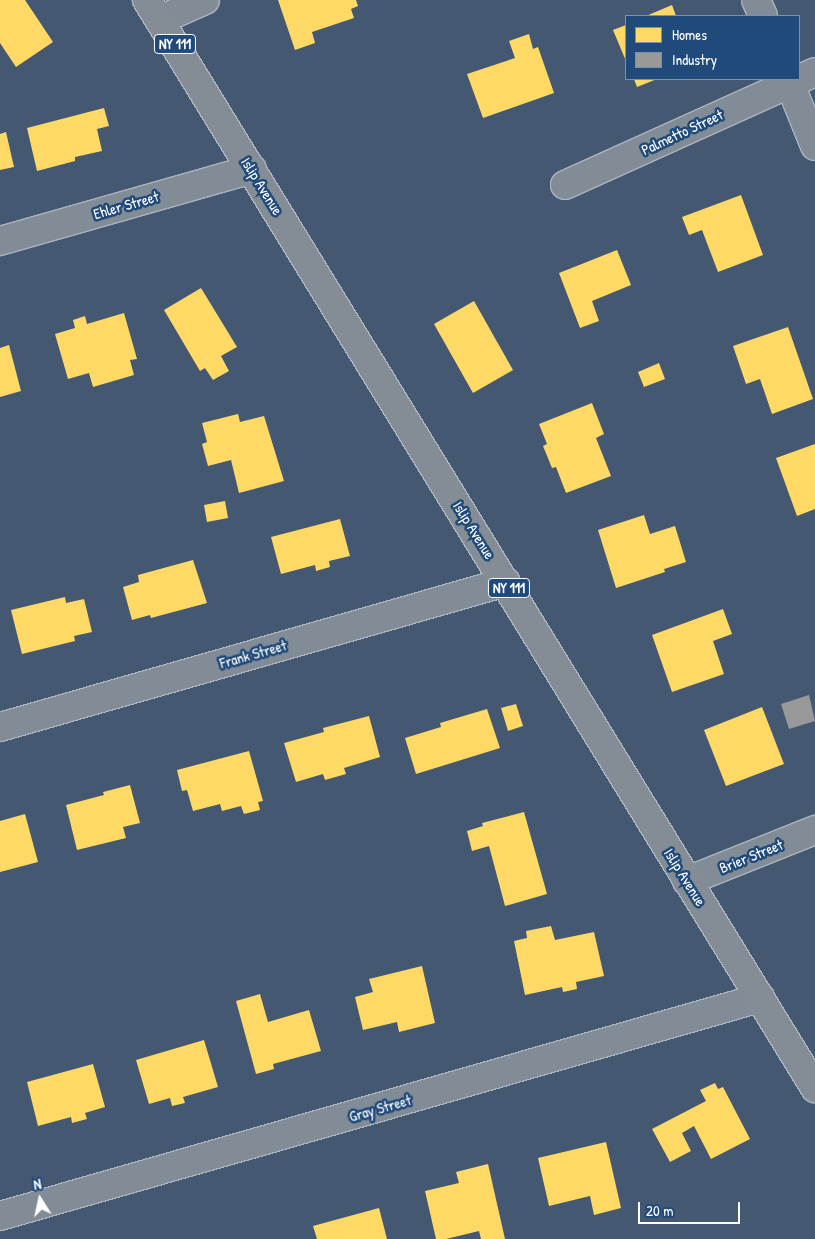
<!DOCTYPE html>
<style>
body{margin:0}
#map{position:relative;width:815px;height:1239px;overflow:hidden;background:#455871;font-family:"Patrick Hand",sans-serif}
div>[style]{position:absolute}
.homes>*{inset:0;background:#ffd966}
.industry>*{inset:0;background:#999}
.roads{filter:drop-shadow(1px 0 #abb4bf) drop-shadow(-1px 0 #abb4bf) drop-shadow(0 1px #abb4bf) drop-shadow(0 -1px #abb4bf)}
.minor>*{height:28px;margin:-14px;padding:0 14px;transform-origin:14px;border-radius:14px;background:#828c97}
.major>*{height:28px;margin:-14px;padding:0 14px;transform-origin:14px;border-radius:14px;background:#848d95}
span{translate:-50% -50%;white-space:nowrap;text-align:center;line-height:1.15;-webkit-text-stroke:5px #1f4a7a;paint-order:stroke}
.shield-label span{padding:1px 4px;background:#1f4a7a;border:1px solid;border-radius:4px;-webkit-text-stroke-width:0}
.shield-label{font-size:14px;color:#fff;font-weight:700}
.street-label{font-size:15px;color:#fff}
.legend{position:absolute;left:625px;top:15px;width:175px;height:65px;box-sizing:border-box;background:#1f4a7a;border:1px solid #7992af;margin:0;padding:6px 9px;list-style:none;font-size:15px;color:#fff}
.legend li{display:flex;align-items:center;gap:10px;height:25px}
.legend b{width:25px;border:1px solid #7992af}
.north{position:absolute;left:15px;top:1174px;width:50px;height:50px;-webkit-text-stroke:4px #1f4a7a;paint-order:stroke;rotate:350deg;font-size:14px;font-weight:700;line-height:20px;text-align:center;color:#fff}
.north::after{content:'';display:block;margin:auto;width:18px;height:22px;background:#fff;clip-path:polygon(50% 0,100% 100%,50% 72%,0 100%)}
.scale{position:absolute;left:638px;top:1202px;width:102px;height:22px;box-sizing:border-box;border:2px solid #fff;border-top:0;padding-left:6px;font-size:15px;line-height:18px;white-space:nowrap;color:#fff;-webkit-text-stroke:4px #1f4a7a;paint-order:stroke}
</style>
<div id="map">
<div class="homes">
<i style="clip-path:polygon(0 0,25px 0,53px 42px,16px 67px,0 43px)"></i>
<i style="clip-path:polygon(278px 0,356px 0,358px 6px,351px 9px,354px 18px,312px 32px,315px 43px,295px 50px)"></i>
<i style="clip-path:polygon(672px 5px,676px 16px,646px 16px)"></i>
<i style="clip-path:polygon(626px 25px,626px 61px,613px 30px)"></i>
<i style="clip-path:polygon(529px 34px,533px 49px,538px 47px,554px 93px,483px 118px,467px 74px,515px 58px,509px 41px)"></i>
<i style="clip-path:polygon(634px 79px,657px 79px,637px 87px)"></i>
<i style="clip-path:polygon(104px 108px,109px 126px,97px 129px,102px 151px,75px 157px,75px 161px,37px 171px,27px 128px)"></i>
<i style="clip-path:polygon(6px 132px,14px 167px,0 170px,0 134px)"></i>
<i style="clip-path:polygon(741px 195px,763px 255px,718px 272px,702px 230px,689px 235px,682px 217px)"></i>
<i style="clip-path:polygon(617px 250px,631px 285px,592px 301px,599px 321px,580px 328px,559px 273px)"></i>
<i style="clip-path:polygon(201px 288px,237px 347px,221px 356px,229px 371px,213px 380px,205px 368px,200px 371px,164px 310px)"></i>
<i style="clip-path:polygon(474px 301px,513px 370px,473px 393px,434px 324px)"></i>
<i style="clip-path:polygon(124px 313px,137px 359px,130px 360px,134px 375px,93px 387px,89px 373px,68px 379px,55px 334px,75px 328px,73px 320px,85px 316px,87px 324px)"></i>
<i style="clip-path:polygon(788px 327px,813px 399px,772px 414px,760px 379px,746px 384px,733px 346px)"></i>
<i style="clip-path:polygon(9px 345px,21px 391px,0 397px,0 348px)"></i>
<i style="clip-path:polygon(659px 363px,665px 379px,644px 387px,638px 372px)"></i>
<i style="clip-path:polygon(592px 403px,604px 434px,596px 438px,611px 476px,566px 493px,556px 467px,552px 468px,543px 446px,547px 444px,539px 424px)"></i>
<i style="clip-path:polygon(238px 414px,240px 422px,264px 416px,284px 481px,239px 493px,231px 460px,208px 466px,202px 444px,207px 442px,202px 423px)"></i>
<i style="clip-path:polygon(815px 444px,815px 509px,797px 516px,776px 458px)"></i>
<i style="clip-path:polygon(225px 501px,228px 518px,207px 522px,204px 505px)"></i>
<i style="clip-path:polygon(644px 515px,650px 534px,675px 526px,686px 562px,664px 569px,665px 572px,616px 588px,598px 530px)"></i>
<i style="clip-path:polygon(340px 519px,350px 556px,329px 561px,330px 567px,316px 571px,315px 565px,281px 574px,271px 537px)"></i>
<i style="clip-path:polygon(193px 560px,207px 603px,151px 618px,150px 615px,132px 620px,123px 587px,139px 582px,138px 575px)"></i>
<i style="clip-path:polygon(65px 597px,66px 603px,84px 599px,92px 632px,74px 636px,75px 641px,22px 654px,11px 610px)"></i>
<i style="clip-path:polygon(723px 609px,732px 634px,713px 641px,724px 674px,672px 692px,652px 635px)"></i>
<i style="clip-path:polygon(516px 704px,523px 726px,508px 731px,501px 708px)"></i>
<i style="clip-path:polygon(762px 707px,784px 764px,726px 786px,704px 730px)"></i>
<i style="clip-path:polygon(487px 709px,500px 748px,416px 774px,405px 738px,441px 727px,440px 723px)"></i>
<i style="clip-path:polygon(369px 716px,380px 757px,344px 768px,346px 774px,325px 780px,323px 774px,296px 782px,284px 743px,324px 732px,323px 728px)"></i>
<i style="clip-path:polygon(249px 751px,263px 801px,258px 802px,260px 810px,244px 814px,241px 806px,222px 811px,220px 804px,193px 811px,187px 790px,182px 791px,177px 770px)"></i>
<i style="clip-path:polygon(130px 785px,140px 823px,123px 827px,126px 838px,77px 850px,66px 805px,104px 795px,103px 792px)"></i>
<i style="clip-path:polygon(524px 812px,547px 894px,505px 906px,489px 846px,472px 851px,467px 831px,483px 826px,482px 823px)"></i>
<i style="clip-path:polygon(25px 814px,38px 862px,0 872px,0 821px)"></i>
<i style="clip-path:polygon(551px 926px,555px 940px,594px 932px,604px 976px,576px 982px,577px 989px,563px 992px,562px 987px,525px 995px,514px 941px,527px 938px,526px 931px)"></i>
<i style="clip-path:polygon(422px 966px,435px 1023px,399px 1032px,397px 1022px,363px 1030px,355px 997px,373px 992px,369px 979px)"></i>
<i style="clip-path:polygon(260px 994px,268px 1022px,309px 1010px,321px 1051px,273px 1064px,274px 1069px,256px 1074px,236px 1001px)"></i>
<i style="clip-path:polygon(204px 1040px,218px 1087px,183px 1097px,185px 1103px,172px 1106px,170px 1098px,149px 1104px,136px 1060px)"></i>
<i style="clip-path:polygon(93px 1064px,105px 1107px,85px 1113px,87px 1119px,72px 1123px,71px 1117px,38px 1126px,27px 1082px)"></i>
<i style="clip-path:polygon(715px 1083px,718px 1089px,723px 1087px,750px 1139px,711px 1159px,694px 1126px,682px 1133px,691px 1151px,670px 1162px,652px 1129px,706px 1101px,700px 1090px)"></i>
<i style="clip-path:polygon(606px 1142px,621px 1208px,594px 1215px,590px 1196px,549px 1206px,538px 1158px)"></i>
<i style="clip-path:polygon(488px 1164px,505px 1239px,481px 1239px,479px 1231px,446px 1239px,436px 1239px,425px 1191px,459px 1183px,456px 1172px)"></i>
<i style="clip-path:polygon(379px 1208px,387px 1239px,317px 1239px,313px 1226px)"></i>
</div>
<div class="industry">
<i style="clip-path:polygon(809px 695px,815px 721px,789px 729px,781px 704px)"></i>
</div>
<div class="roads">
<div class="minor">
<i style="left:756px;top:0;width:17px;rotate:66deg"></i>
<i style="left:160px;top:20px;width:49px;rotate:-24deg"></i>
<i style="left:788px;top:79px;width:72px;rotate:68.1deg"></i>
<i style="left:565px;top:185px;width:274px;rotate:-24.3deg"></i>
<i style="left:0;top:241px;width:262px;rotate:-15.9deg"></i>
<i style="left:0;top:727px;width:526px;rotate:-15.99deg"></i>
<i style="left:687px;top:881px;width:138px;rotate:-21.7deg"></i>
<i style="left:0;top:1216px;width:791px;rotate:-16.01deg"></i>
</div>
<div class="major">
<i style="left:147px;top:0;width:1277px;rotate:58.45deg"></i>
</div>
</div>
<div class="shield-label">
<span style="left:175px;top:44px">NY 111</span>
<span style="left:509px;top:588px">NY 111</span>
</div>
<div class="street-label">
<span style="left:682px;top:132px;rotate:-25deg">Palmetto Street</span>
<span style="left:262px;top:186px;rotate:58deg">Islip Avenue</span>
<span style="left:126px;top:205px;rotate:-16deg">Ehler Street</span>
<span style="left:474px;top:530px;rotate:58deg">Islip Avenue</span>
<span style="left:253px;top:654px;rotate:-16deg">Frank Street</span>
<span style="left:751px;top:856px;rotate:-22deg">Brier Street</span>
<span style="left:685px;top:877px;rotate:58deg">Islip Avenue</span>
<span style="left:380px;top:1108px;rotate:-16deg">Gray Street</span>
</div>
<ul class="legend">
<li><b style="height:14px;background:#ffd966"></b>Homes</li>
<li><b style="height:14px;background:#999"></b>Industry</li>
</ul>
<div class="north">N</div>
<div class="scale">20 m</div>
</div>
